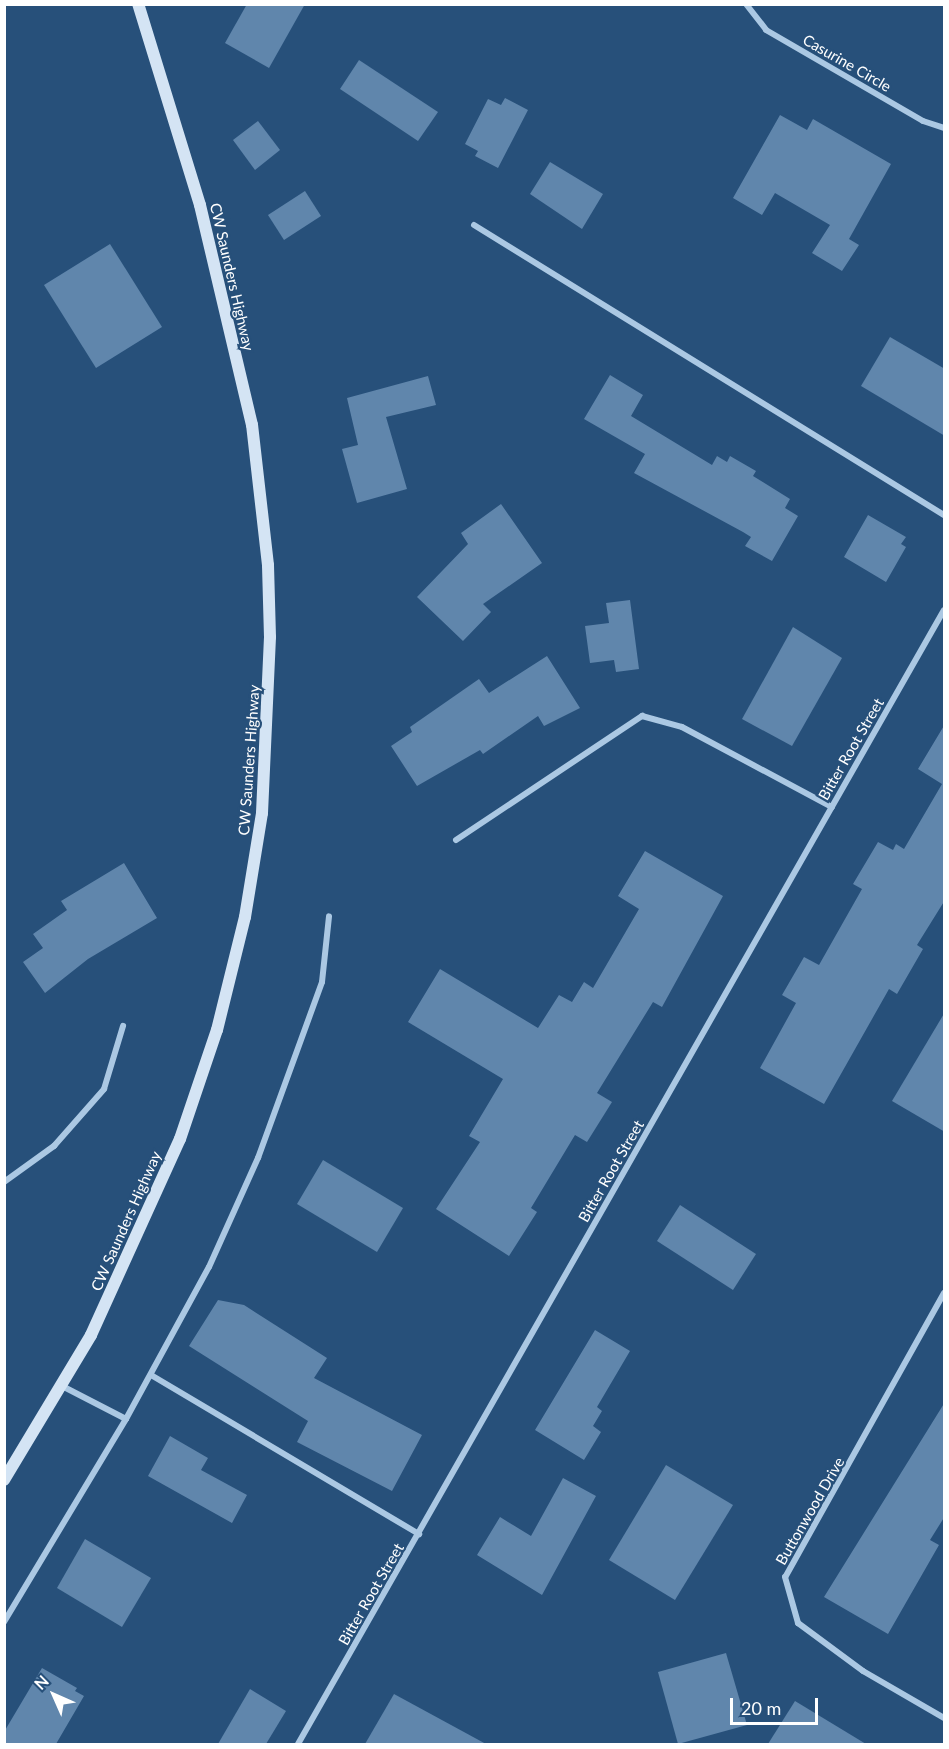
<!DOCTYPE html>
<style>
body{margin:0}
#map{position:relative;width:949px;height:1749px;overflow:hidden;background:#27507a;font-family:Lato,sans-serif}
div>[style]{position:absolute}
.building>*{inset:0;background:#6086ac}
.minor>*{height:6px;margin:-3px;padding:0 3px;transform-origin:3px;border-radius:3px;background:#abc8e3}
.secondary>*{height:12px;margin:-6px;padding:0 6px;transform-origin:6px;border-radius:6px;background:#d4e4f4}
span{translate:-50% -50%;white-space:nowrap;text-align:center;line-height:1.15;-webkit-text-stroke:4.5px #27507a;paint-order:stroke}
.street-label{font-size:15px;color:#fff}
.frame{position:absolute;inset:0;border:6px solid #fff;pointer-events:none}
.north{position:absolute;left:24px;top:1665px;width:60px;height:60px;-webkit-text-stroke:4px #27507a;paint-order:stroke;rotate:315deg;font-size:16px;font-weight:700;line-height:24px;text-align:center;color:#fff}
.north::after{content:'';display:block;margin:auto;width:21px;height:27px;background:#fff;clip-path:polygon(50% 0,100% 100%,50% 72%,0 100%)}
.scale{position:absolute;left:730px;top:1698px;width:88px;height:27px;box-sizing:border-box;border:3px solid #fff;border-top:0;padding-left:8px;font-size:18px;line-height:21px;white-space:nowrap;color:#fff;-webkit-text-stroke:4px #27507a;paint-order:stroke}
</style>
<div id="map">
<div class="building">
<i style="clip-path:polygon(247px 4px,305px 4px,269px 68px,225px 43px)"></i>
<i style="clip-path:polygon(359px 60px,438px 112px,418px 141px,340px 89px)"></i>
<i style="clip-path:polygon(505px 98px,528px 110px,498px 168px,475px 156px,478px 151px,465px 144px,488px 99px,501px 105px)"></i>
<i style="clip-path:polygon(780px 115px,807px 130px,813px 119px,891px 164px,849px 239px,859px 245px,842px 271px,812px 253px,830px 225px,775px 193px,762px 215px,733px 198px)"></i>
<i style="clip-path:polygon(258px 121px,280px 150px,255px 170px,233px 140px)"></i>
<i style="clip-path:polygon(550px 162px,603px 194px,582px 229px,530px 194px)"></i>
<i style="clip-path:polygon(305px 191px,321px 216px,284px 240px,268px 215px)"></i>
<i style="clip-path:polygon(110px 244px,162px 327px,96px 368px,44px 285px)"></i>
<i style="clip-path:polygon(890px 337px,945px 369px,945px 436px,861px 386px)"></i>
<i style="clip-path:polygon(610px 375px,643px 395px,631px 416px,712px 465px,717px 456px,727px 462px,730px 456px,756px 471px,753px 476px,790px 499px,785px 508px,798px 516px,772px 561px,745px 546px,751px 537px,743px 532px,634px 473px,645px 454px,584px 419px)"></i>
<i style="clip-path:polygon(428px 376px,436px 405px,386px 417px,407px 489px,357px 503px,342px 449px,358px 445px,347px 398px)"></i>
<i style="clip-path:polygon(501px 504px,542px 563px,483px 604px,491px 612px,463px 641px,417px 597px,468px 544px,461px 533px)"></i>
<i style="clip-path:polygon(868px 515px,906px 537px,901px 544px,906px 547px,886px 582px,844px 557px)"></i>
<i style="clip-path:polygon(630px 600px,639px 669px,616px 672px,614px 660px,590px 663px,585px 626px,609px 623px,606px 603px)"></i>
<i style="clip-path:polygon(793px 627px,842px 658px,792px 746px,742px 719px)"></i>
<i style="clip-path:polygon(547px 656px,580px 708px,544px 726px,538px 716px,483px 754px,480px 750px,417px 786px,391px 746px,412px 732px,410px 727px,479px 679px,489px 693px)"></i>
<i style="clip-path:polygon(945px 724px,945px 900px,917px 945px,923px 949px,897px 994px,889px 989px,824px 1104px,760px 1068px,796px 1003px,782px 995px,804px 957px,819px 965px,862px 889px,853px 884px,878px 842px,893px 850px,896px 844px,904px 849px,942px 784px,918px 769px)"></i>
<i style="clip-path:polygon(645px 851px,723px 896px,662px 1007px,653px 1002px,597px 1093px,612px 1102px,587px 1142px,575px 1135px,531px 1208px,537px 1212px,509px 1256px,436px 1209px,480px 1142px,469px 1136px,503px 1079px,408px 1022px,440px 969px,538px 1028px,559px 995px,572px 1002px,584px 982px,593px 988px,639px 909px,618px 896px)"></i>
<i style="clip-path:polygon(124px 863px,157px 918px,88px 959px,45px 993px,23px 962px,43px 948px,33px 934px,67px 910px,61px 901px)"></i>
<i style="clip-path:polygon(945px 1012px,945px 1132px,892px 1101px)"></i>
<i style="clip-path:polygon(323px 1160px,403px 1208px,377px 1252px,297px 1204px)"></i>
<i style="clip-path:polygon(680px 1205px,756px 1254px,733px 1290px,657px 1241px)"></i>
<i style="clip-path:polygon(218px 1300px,244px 1305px,327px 1358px,314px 1378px,422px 1435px,392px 1491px,297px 1442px,308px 1421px,189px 1346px)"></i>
<i style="clip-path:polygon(595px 1330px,630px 1351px,597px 1407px,602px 1411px,593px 1426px,601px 1432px,584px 1460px,535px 1430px)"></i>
<i style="clip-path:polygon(945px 1402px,945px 1516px,930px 1540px,939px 1545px,888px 1634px,824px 1597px)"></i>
<i style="clip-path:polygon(170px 1436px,208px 1458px,201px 1470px,247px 1495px,232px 1523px,148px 1476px)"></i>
<i style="clip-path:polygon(666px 1465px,733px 1505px,675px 1600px,609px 1560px)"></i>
<i style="clip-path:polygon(563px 1478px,596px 1496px,542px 1595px,477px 1555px,500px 1517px,531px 1536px)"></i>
<i style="clip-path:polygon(85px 1539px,151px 1578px,122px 1627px,57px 1588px)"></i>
<i style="clip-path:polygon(726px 1653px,747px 1725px,678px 1744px,658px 1672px)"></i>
<i style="clip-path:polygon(42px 1668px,77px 1688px,75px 1691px,84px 1696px,56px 1744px,4px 1744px,4px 1732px)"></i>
<i style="clip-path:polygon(250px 1689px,286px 1711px,266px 1744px,218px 1744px)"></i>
<i style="clip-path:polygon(394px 1694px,486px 1744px,365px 1744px)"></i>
<i style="clip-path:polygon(795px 1701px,866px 1744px,768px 1744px)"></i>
</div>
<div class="minor">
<i style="left:746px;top:4px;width:33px;rotate:52deg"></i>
<i style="left:766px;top:30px;width:181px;rotate:30.1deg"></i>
<i style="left:923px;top:121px;width:22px;rotate:18deg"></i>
<i style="left:474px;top:225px;width:552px;rotate:31.68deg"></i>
<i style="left:456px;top:840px;width:224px;rotate:-33.7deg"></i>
<i style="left:642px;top:716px;width:41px;rotate:15.4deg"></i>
<i style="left:682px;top:727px;width:170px;rotate:28.1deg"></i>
<i style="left:4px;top:1182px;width:62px;rotate:-35.8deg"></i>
<i style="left:54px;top:1146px;width:76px;rotate:-48.7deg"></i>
<i style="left:104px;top:1089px;width:66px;rotate:-73.2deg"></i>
<i style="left:944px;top:1293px;width:325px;rotate:119.2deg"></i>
<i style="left:785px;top:1577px;width:48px;rotate:74.2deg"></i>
<i style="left:798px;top:1623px;width:81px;rotate:36.4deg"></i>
<i style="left:863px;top:1671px;width:94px;rotate:30.1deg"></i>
<i style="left:151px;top:1375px;width:312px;rotate:30.7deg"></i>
<i style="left:62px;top:1386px;width:72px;rotate:27.3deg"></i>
<i style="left:4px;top:1622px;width:237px;rotate:-59deg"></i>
<i style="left:126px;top:1419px;width:173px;rotate:-61.4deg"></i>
<i style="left:209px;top:1267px;width:120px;rotate:-65.8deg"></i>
<i style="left:258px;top:1158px;width:187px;rotate:-70deg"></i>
<i style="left:322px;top:982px;width:66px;rotate:-83.9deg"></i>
<i style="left:298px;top:1744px;width:1305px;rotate:-60.33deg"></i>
</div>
<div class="secondary">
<i style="left:4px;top:1480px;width:169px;rotate:-59deg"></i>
<i style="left:91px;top:1335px;width:215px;rotate:-65.6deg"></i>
<i style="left:180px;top:1139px;width:115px;rotate:-71.3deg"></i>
<i style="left:217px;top:1030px;width:116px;rotate:-76.1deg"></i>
<i style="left:245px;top:917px;width:105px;rotate:-80.7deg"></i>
<i style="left:262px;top:813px;width:176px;rotate:-87.4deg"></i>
<i style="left:270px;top:637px;width:72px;rotate:-91.6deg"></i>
<i style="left:268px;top:565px;width:141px;rotate:-96.5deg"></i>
<i style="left:252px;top:425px;width:226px;rotate:-103.3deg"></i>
<i style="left:200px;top:205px;width:210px;rotate:-107.1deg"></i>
</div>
<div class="street-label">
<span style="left:847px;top:63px;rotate:30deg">Casurine Circle</span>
<span style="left:232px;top:277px;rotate:77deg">CW Saunders Highway</span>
<span style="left:851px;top:749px;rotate:-60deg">Bitter Root Street</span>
<span style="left:249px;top:760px;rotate:-86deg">CW Saunders Highway</span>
<span style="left:611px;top:1171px;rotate:-60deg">Bitter Root Street</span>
<span style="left:126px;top:1221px;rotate:-66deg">CW Saunders Highway</span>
<span style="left:810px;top:1511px;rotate:-60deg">Buttonwood Drive</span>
<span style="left:371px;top:1594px;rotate:-60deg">Bitter Root Street</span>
</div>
<div class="frame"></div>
<div class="north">N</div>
<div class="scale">20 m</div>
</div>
